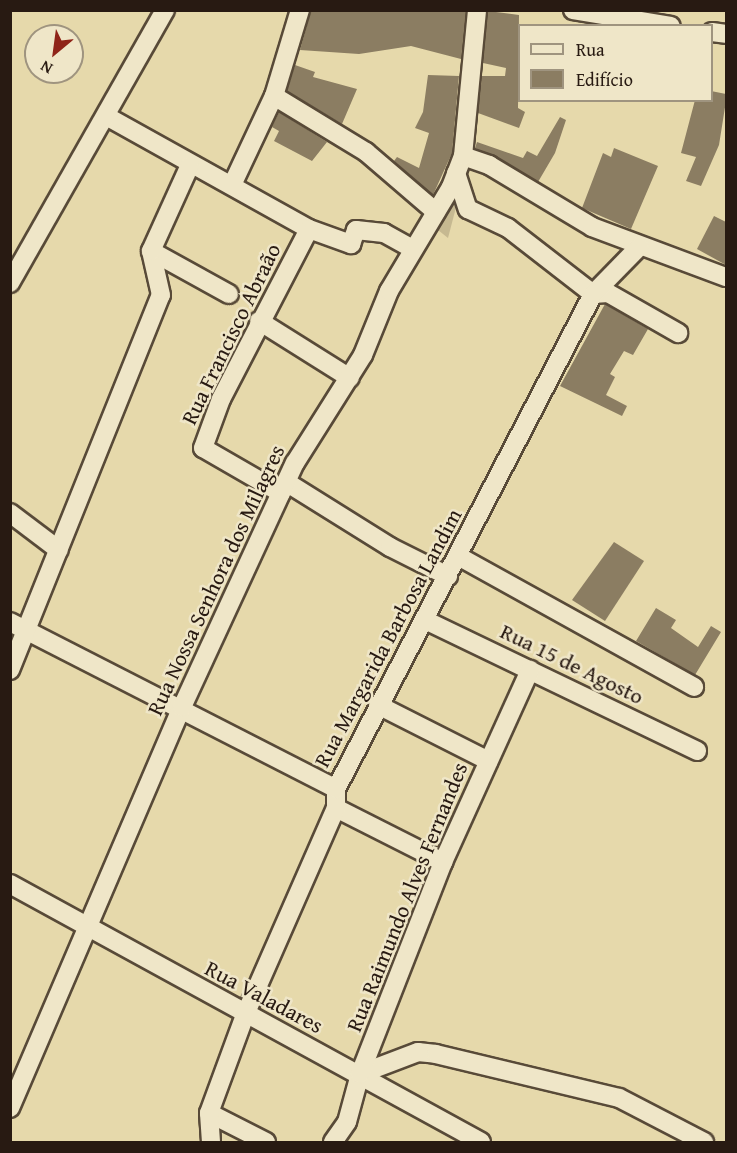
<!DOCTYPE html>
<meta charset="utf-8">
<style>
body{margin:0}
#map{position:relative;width:737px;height:1153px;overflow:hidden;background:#e6d9ab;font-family:"Gentium Book Plus",serif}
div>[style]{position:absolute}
.green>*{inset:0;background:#c6b991}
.building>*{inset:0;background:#8b7d62}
.roads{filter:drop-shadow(2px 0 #584a38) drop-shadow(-2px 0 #584a38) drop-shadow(0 2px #584a38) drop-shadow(0 -2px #584a38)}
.street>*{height:18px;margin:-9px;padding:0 9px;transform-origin:9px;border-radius:9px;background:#efe6c8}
span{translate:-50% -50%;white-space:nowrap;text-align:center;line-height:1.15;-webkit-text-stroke:5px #efe6c8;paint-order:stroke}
.street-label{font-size:22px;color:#281a12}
.frame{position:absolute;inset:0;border:12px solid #281a12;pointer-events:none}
.legend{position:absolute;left:518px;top:24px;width:195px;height:78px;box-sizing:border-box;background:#efe6c8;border:2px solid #9f947f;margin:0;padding:8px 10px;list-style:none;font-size:18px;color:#281a12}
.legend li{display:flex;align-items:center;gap:12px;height:30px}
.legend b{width:30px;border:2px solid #9f947f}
.north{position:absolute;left:24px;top:24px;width:60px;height:60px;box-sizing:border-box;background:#efe6c8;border:2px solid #9f947f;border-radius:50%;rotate:209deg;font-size:16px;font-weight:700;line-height:24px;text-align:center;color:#281a12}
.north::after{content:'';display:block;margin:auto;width:21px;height:27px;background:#8f2418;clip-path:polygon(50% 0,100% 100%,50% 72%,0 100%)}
</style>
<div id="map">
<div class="green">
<i style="clip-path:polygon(452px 196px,459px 196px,448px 238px,433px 226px)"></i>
</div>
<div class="building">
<i style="clip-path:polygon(380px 10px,466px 10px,461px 59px,411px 46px,359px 54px,300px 50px,311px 11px)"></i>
<i style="clip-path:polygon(488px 11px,519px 15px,518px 108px,525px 112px,519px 128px,478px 113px,482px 76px,505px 76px,506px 68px,483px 63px)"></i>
<i style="clip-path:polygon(295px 65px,315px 72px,313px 77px,357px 89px,342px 124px,287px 91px)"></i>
<i style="clip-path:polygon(428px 75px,459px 76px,452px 153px,433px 195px,394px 161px,397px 157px,419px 168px,429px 133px,415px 128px,423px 112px)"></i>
<i style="clip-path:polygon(711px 91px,726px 94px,726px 101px,719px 145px,701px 186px,686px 181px,696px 157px,681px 153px,695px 100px,711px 100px)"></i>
<i style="clip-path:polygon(279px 112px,327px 142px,312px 161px,274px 141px,279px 131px,272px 127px)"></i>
<i style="clip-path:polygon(560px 117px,566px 120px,555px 153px,538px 182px,475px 148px,477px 142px,523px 158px,527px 151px,537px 156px)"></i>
<i style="clip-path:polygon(614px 148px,658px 166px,631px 229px,582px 208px,603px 153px,611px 157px)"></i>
<i style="clip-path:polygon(714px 216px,726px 222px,726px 265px,697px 249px)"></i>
<i style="clip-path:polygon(605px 304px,648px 329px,633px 355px,624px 351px,610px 374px,615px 377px,606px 395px,627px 406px,622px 416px,560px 386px)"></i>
<i style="clip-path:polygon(614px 542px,644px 561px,605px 621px,572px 600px)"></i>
<i style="clip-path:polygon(656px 608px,676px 620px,671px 628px,698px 647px,711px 626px,721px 632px,695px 675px,636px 641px)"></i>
</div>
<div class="roads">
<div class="street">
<i style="left:573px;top:10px;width:99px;rotate:9.3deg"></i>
<i style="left:712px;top:32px;width:14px;rotate:8deg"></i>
<i style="left:274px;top:96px;width:108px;rotate:31.3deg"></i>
<i style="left:366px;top:152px;width:92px;rotate:40.6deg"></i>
<i style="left:106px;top:116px;width:232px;rotate:29.1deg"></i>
<i style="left:309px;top:229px;width:45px;rotate:19.7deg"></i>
<i style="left:351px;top:244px;width:15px;rotate:-70deg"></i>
<i style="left:356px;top:230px;width:28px;rotate:6deg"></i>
<i style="left:384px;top:233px;width:33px;rotate:29deg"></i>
<i style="left:463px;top:156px;width:28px;rotate:19deg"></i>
<i style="left:489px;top:165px;width:120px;rotate:31deg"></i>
<i style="left:592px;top:227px;width:143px;rotate:20.5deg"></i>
<i style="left:456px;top:173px;width:38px;rotate:72deg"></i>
<i style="left:468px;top:209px;width:44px;rotate:25.4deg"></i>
<i style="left:508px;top:228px;width:108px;rotate:37.8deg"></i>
<i style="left:593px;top:294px;width:15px;rotate:-4deg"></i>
<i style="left:608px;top:293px;width:81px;rotate:29.7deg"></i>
<i style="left:233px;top:183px;width:96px;rotate:-64.8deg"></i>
<i style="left:274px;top:96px;width:90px;rotate:-73.2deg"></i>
<i style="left:151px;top:251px;width:89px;rotate:28.9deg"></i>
<i style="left:10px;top:283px;width:314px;rotate:-60.4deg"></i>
<i style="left:259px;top:321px;width:107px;rotate:32.1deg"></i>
<i style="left:286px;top:482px;width:123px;rotate:32deg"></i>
<i style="left:390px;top:547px;width:65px;rotate:26.6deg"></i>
<i style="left:281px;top:493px;width:90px;rotate:-150deg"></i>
<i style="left:203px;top:448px;width:52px;rotate:-69.8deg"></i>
<i style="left:221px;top:399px;width:191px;rotate:-62.6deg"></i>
<i style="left:10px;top:513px;width:61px;rotate:37.1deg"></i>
<i style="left:458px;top:556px;width:270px;rotate:29deg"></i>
<i style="left:425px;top:620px;width:302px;rotate:25.7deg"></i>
<i style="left:10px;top:622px;width:366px;rotate:27.1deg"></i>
<i style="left:10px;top:670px;width:404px;rotate:-68.1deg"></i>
<i style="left:161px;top:295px;width:45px;rotate:-102.8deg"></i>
<i style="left:151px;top:251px;width:94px;rotate:-65.6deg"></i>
<i style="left:378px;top:705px;width:124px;rotate:26.8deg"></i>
<i style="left:336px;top:808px;width:120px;rotate:26.8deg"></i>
<i style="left:10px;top:884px;width:537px;rotate:28.71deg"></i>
<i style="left:360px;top:1074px;width:62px;rotate:-20.8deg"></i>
<i style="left:418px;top:1052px;width:18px;rotate:6deg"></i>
<i style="left:436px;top:1054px;width:188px;rotate:13.5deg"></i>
<i style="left:619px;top:1098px;width:96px;rotate:27.4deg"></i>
<i style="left:10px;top:1108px;width:436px;rotate:-66.8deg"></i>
<i style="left:182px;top:707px;width:269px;rotate:-65.2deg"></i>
<i style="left:295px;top:463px;width:128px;rotate:-57.8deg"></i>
<i style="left:363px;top:355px;width:69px;rotate:-67.9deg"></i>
<i style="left:389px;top:291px;width:121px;rotate:-59.2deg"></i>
<i style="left:451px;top:187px;width:33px;rotate:-69deg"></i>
<i style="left:463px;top:156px;width:147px;rotate:-84.5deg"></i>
<i style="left:209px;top:1113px;width:64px;rotate:27deg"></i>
<i style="left:211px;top:1142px;width:29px;rotate:-94deg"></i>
<i style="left:209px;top:1113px;width:104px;rotate:-69.8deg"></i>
<i style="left:245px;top:1015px;width:226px;rotate:-66.3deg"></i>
<i style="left:336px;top:808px;width:19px;rotate:-90deg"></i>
<i style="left:336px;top:789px;width:558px;rotate:-62.56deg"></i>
<i style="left:593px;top:294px;width:66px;rotate:-45.6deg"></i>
<i style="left:333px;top:1142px;width:24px;rotate:-55deg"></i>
<i style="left:347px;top:1122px;width:50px;rotate:-74.8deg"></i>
<i style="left:360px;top:1074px;width:228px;rotate:-68.6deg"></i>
<i style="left:443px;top:862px;width:211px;rotate:-65.6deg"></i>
</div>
</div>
<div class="street-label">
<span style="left:231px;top:334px;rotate:-64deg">Rua Francisco Abraão</span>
<span style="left:216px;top:580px;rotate:-65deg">Rua Nossa Senhora dos Milagres</span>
<span style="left:388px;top:638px;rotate:-62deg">Rua Margarida Barbosa Landim</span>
<span style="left:572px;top:664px;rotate:26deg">Rua 15 de Agosto</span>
<span style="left:407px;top:897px;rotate:-68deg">Rua Raimundo Alves Fernandes</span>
<span style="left:264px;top:997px;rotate:28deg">Rua Valadares</span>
</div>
<div class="frame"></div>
<ul class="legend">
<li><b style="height:8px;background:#efe6c8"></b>Rua</li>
<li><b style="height:16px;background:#8b7d62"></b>Edifício</li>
</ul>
<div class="north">N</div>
</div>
